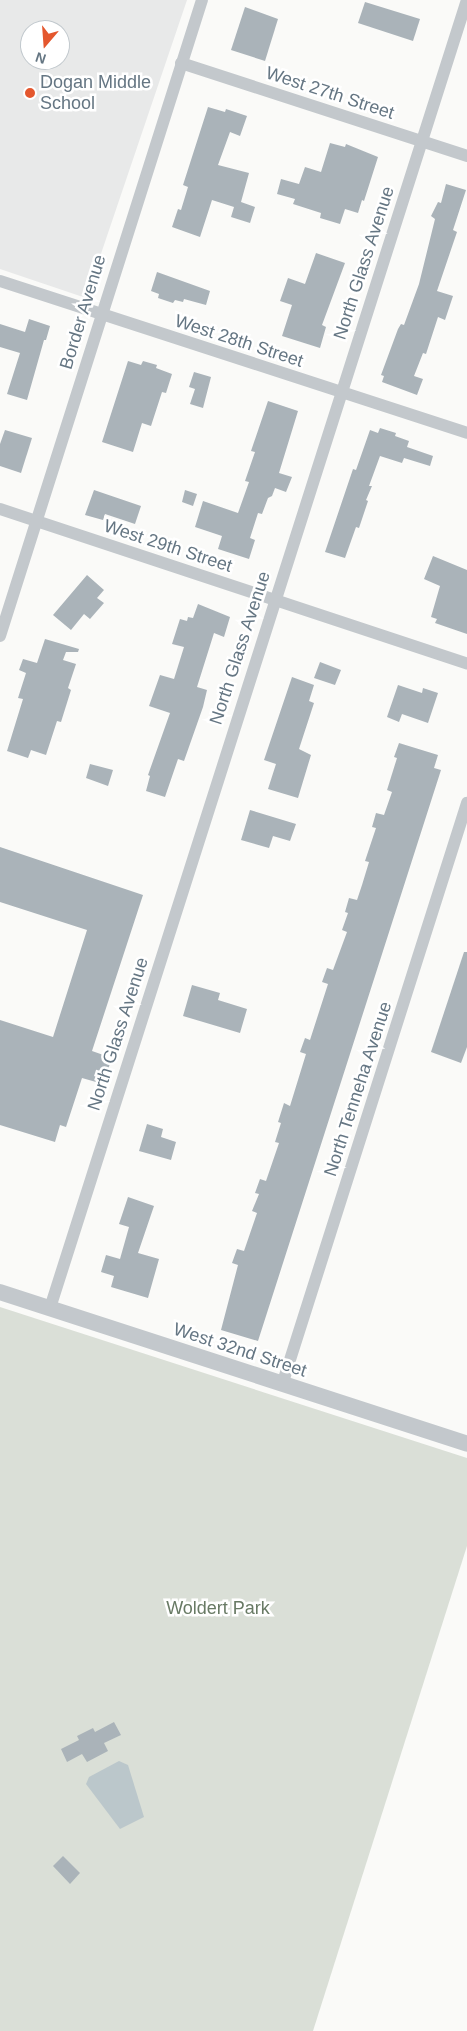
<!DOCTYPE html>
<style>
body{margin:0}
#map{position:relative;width:467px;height:2031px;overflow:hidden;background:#fafaf8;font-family:Arial,sans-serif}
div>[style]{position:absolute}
.built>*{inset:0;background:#e8e9e9}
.green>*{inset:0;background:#dadfd7}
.water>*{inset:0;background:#bbc7cb}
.building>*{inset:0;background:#aab3b9}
.minor>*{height:12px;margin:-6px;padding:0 6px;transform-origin:6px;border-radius:6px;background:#c3c8cc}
.tertiary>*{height:16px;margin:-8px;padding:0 8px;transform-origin:8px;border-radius:8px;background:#c3c8cc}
.dots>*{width:14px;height:14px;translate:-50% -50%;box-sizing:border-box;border:2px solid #fff;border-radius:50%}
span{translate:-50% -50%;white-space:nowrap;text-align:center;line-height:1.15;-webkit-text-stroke:5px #fff;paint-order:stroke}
.poi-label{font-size:18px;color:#657683}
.left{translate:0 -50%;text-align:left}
.street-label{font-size:18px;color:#657683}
.park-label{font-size:18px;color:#687a64}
.north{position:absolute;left:20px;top:20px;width:50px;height:50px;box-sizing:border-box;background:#fff;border:1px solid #c1c8cd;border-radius:50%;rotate:198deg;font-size:14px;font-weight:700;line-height:20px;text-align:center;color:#657683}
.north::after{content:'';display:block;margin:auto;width:18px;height:22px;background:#e4572e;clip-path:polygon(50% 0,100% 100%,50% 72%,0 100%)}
</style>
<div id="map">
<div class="built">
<i style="clip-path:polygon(evenodd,0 0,187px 0,86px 298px,0 269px,0 0,30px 30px,60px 30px,60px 60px,30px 60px,30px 30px)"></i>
</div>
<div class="green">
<i style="clip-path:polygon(0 1307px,467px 1458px,467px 1546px,313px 2031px,0 2031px)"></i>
</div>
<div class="water">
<i style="clip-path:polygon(119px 1761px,128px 1765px,144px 1817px,120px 1829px,86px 1784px,89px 1777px)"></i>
</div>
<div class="building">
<i style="clip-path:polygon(365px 2px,420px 19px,413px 41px,358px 23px)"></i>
<i style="clip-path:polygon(245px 7px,278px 19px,265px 61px,231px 50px)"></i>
<i style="clip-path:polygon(208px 107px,225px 112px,226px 109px,247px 116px,240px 136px,230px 132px,218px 165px,249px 173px,241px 202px,255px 207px,250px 223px,231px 217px,234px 207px,212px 200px,200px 237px,172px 227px,178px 209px,181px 210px,188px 187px,183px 185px)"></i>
<i style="clip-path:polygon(330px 143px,345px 147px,346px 144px,378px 157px,364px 201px,362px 200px,358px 213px,345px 209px,340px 224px,320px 218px,321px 213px,293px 204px,295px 199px,277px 194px,281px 179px,299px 184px,305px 167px,321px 172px)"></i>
<i style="clip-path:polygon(446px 184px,466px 190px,453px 230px,457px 232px,437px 291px,453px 296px,445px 320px,438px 317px,426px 354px,423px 353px,414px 376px,423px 379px,417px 395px,382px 382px,384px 376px,381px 375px,398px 329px,401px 324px,404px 325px,419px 284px,435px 219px,431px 216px,438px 202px,441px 203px)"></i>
<i style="clip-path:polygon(316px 253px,345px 263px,322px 325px,326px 327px,320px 348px,282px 336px,292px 305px,280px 301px,288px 278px,305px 284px)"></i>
<i style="clip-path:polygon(157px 272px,210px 291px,206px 305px,184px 299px,183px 302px,175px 300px,173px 303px,158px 298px,159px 294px,151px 291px)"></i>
<i style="clip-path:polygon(29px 319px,50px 326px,46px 340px,44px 340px,27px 400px,7px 394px,20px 353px,0 347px,0 324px,25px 332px)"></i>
<i style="clip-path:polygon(128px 361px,141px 365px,143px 361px,157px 365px,156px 368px,172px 374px,166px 393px,162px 392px,151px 426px,142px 423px,133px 452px,102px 442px)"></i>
<i style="clip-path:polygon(194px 372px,211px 377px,203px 408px,190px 404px,195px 389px,189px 387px)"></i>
<i style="clip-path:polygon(268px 401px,298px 411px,279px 473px,292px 477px,286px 492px,275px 488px,272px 496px,268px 498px,262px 514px,258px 513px,250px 538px,255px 540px,249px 559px,218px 549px,222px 536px,195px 527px,203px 501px,238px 513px,249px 482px,245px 481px,255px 452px,251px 451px)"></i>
<i style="clip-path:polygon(380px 428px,396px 433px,395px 436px,409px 441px,407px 447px,433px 456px,430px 466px,404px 458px,402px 463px,380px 456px,369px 486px,372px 486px,366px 500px,368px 501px,359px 528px,356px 527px,345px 558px,325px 552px,353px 469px,356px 470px,370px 430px,378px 433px)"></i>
<i style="clip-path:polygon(5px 430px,32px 438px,21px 473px,0 466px,0 444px)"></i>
<i style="clip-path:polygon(94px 490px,141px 506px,135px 524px,105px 514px,103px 520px,85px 515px)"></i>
<i style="clip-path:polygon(185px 490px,197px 494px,193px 506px,182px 502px)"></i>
<i style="clip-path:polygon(433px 556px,467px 570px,467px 634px,435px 623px,437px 619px,431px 617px,440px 586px,424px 579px)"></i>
<i style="clip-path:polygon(87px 575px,104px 590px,97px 598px,104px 603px,90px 619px,84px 614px,71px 630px,53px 615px)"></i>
<i style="clip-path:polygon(198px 604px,230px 617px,224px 637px,214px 633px,197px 687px,207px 690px,203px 707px,184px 761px,178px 759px,165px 797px,146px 791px,150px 776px,148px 775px,170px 713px,149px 706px,160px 675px,174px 679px,184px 647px,172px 644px,180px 619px,187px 621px,188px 617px,193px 618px)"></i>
<i style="clip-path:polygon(45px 639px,79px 649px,78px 652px,66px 652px,63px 660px,76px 664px,68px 688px,71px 690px,61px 722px,57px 721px,46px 755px,31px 750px,28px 758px,7px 751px,23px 699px,18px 698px,26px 673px,19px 670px,23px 659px,37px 663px)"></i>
<i style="clip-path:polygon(320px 662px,341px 670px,335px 685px,314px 678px)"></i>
<i style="clip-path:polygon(292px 677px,314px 685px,309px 701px,314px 703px,299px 749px,311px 755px,298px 798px,268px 789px,276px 764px,264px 760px)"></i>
<i style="clip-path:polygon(398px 685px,422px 693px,423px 688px,438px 693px,428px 723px,402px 714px,399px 722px,387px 717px)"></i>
<i style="clip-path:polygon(399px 743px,438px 755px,434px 768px,441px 770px,258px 1341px,221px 1330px,238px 1265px,232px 1263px,237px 1249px,244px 1251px,257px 1213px,252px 1211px,259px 1194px,255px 1193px,260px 1179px,266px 1181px,279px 1143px,275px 1142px,281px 1123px,278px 1122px,284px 1103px,290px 1106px,306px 1054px,300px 1052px,305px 1038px,310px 1040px,328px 984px,322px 982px,327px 968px,333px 970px,347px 932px,342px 930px,348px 913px,345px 912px,349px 898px,357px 900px,362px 885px,369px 862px,365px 861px,376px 828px,372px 827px,376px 813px,384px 815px,392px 792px,387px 790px,397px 758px,394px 757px)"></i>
<i style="clip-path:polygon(90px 764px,113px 770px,108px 786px,86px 778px)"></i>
<i style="clip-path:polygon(250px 810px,296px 824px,290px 841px,273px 836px,269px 848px,241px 840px)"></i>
<i style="clip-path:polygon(0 847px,143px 895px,92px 1051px,112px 1058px,103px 1084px,82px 1078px,66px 1127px,60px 1125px,55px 1142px,0 1125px,0 1020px,53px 1037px,87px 930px,0 902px)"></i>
<i style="clip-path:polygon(464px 952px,467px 952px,467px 1047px,461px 1063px,431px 1052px)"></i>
<i style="clip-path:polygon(192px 985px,220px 993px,218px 1000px,247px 1009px,240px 1033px,183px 1016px)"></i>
<i style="clip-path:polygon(147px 1124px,163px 1129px,161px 1137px,176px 1142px,171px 1160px,139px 1151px)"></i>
<i style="clip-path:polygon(128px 1197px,154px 1206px,138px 1253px,159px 1259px,148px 1298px,111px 1287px,114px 1276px,101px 1272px,106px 1255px,120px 1259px,129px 1227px,119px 1224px)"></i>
<i style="clip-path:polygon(114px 1722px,121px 1735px,104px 1743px,108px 1751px,87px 1762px,82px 1754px,67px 1762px,61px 1749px,79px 1740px,77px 1736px,93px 1728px,95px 1732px)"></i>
<i style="clip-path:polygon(63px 1856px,80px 1873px,70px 1884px,53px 1866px)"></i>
</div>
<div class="minor">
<i style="left:181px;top:63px;width:301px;rotate:18deg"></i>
<i style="left:0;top:281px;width:491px;rotate:18deg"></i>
<i style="left:0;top:509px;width:492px;rotate:18.3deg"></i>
<i style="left:0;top:636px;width:667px;rotate:-72.38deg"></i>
<i style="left:50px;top:1308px;width:1373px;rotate:-72.32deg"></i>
<i style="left:282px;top:1385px;width:611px;rotate:-72.37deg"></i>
</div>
<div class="tertiary">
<i style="left:0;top:1292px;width:491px;rotate:18deg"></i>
</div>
<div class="dots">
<i style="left:30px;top:93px;background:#e4572e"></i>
</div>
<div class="poi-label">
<span class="left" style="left:40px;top:93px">Dogan Middle<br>School</span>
</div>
<div class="street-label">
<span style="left:330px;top:93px;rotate:18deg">West 27th Street</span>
<span style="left:364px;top:263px;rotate:-72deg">North Glass Avenue</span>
<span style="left:83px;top:312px;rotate:-73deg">Border Avenue</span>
<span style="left:239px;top:341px;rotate:18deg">West 28th Street</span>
<span style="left:168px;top:546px;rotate:18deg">West 29th Street</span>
<span style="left:240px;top:648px;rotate:-72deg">North Glass Avenue</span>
<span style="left:118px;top:1034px;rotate:-72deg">North Glass Avenue</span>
<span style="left:358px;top:1089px;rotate:-72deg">North Tenneha Avenue</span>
<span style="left:240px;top:1350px;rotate:18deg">West 32nd Street</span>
</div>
<div class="park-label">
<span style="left:218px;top:1608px">Woldert Park</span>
</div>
<div class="north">N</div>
</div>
